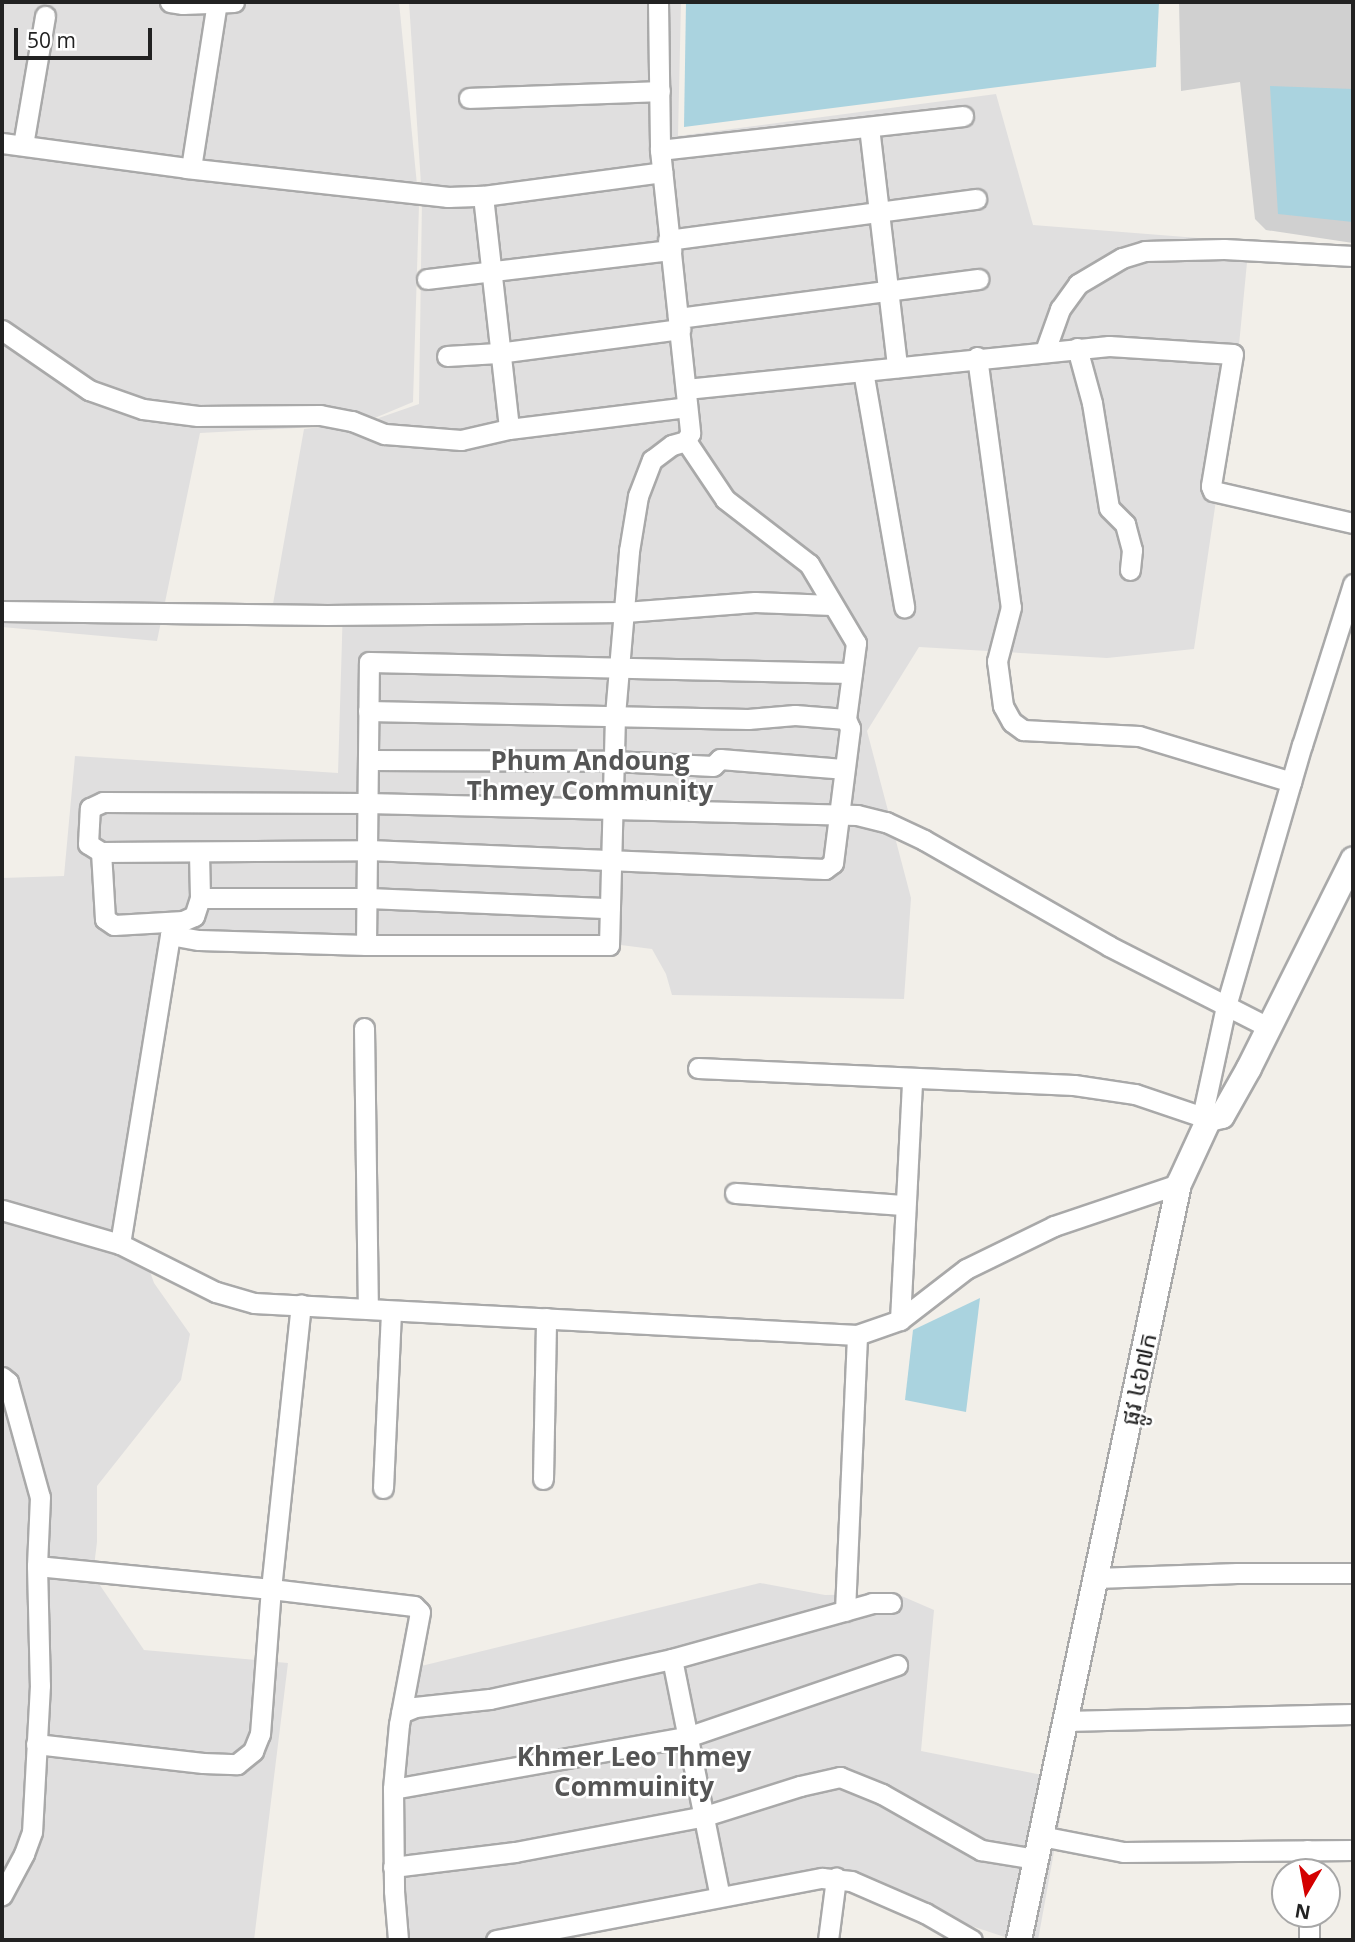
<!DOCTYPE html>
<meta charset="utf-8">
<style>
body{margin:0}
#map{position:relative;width:1355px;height:1942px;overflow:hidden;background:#f2efe9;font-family:"Open Sans","Noto Sans Khmer",sans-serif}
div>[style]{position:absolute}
.residential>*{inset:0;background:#e0dfdf}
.religious>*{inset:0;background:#d0d0d0}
.water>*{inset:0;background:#aad3df}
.roads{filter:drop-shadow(2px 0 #a9a9a9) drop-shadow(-2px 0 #a9a9a9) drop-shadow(0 2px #a9a9a9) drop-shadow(0 -2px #a9a9a9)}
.minor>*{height:19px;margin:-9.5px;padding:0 9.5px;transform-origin:9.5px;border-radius:9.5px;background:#fff}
.tertiary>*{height:24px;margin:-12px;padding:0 12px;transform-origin:12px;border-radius:12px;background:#fff}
span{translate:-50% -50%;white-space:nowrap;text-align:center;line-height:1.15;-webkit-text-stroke:5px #fff;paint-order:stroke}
.street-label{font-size:24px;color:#222}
.neighbourhood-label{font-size:26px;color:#555;font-weight:700}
.frame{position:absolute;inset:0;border:4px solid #222;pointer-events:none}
.north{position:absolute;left:1271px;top:1858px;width:70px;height:70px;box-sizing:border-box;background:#fff;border:2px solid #a7a7a7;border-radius:50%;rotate:190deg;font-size:19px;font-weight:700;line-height:28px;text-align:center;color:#222}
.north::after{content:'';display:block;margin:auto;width:24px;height:32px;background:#d40000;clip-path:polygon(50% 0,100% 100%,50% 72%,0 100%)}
.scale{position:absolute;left:14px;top:28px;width:138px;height:32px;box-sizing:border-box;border:4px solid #222;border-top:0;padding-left:9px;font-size:21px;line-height:24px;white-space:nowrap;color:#222;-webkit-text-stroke:5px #fff;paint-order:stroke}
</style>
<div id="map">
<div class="residential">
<i style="clip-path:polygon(2px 2px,399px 2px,419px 205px,413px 402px,370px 420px,297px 428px,200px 433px,157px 641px,2px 627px)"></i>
<i style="clip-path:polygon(409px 2px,681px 2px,678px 136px,996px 94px,1033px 225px,1249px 242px,1239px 345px,1194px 649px,1107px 658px,919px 647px,867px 731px,911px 898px,904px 999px,672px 995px,666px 974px,652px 949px,613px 944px,172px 937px,132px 1203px,134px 1248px,147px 1263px,154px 1283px,190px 1334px,181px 1380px,97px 1486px,97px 1542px,93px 1575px,144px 1650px,288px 1663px,254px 1940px,2px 1940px,2px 878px,64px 876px,75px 756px,338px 773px,343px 606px,273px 604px,304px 429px,370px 421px,419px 404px,422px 199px)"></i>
<i style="clip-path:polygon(760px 1583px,825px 1595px,897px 1594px,934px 1610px,921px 1751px,1067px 1780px,1038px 1940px,1014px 1940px,828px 1879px,752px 1902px,526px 1940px,394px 1940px,405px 1670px)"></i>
</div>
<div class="religious">
<i style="clip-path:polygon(1179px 2px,1353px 2px,1353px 243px,1266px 230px,1255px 219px,1240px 82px,1181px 91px)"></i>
</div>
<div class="water">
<i style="clip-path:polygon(686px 2px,1159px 2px,1156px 67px,684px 127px)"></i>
<i style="clip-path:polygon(1270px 86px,1353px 89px,1353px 222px,1278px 214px)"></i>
<i style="clip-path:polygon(980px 1298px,966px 1412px,905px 1400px,913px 1330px)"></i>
</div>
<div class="roads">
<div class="minor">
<i style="left:170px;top:2px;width:13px;rotate:9deg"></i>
<i style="left:183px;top:4px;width:51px;rotate:-2.2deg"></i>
<i style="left:658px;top:2px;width:148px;rotate:89.2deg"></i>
<i style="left:660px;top:150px;width:285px;rotate:83.9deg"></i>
<i style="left:690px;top:433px;width:9px;rotate:117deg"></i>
<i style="left:469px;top:98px;width:191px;rotate:-2.1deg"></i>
<i style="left:869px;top:127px;width:242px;rotate:83.3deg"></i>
<i style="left:2px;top:143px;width:186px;rotate:7.7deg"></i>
<i style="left:186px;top:168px;width:264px;rotate:6.3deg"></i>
<i style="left:448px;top:197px;width:35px;rotate:-2deg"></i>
<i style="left:483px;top:196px;width:181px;rotate:-7.6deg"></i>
<i style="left:23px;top:145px;width:131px;rotate:-80.3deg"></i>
<i style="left:660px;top:150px;width:305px;rotate:-6.4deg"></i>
<i style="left:191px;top:168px;width:168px;rotate:-81.1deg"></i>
<i style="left:483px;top:196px;width:234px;rotate:83.6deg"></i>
<i style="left:668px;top:240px;width:311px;rotate:-7.6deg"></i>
<i style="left:427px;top:279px;width:246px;rotate:-6.8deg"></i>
<i style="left:678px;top:318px;width:303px;rotate:-7.4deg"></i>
<i style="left:2px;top:330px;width:106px;rotate:34.6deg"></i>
<i style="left:89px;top:390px;width:57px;rotate:19.4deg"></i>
<i style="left:143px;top:409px;width:55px;rotate:7.3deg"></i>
<i style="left:198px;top:416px;width:122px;rotate:-0.5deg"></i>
<i style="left:320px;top:415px;width:33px;rotate:11deg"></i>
<i style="left:352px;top:421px;width:35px;rotate:22deg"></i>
<i style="left:385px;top:434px;width:76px;rotate:4.5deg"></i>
<i style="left:461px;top:440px;width:49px;rotate:-12.9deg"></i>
<i style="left:509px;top:429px;width:179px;rotate:-7deg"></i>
<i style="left:1077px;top:348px;width:57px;rotate:74.7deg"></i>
<i style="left:1092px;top:403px;width:106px;rotate:80.8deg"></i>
<i style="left:1109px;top:508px;width:23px;rotate:45deg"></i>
<i style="left:1125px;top:524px;width:27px;rotate:75deg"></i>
<i style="left:1132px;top:550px;width:20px;rotate:96deg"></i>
<i style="left:1045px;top:351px;width:45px;rotate:-70.3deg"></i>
<i style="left:1060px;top:309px;width:31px;rotate:-54deg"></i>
<i style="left:1078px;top:284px;width:51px;rotate:-30.6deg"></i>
<i style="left:1122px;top:258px;width:24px;rotate:-17deg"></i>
<i style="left:1145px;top:251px;width:79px;rotate:-1.5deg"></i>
<i style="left:1224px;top:249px;width:129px;rotate:3.1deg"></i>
<i style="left:447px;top:356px;width:51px;rotate:-3.4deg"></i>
<i style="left:498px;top:353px;width:184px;rotate:-7.5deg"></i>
<i style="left:977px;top:357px;width:252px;rotate:82.3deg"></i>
<i style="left:1011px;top:607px;width:56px;rotate:104.5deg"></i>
<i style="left:997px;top:661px;width:45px;rotate:82.4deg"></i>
<i style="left:1003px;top:706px;width:18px;rotate:61deg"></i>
<i style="left:1012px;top:722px;width:14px;rotate:36deg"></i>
<i style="left:1023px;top:730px;width:116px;rotate:3deg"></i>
<i style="left:1139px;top:736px;width:159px;rotate:16.8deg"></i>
<i style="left:863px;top:371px;width:240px;rotate:80.1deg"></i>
<i style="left:686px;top:389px;width:425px;rotate:-5.8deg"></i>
<i style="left:1109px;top:346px;width:124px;rotate:3.7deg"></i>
<i style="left:1233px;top:354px;width:134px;rotate:99.5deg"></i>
<i style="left:1211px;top:486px;width:5px;rotate:68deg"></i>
<i style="left:1213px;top:491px;width:144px;rotate:12.9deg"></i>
<i style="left:2px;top:611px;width:325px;rotate:0.7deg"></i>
<i style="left:327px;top:615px;width:298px;rotate:-0.6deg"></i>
<i style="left:625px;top:612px;width:130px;rotate:-4.4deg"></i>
<i style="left:755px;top:602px;width:77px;rotate:2.2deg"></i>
<i style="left:368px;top:711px;width:380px;rotate:1.2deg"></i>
<i style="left:748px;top:719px;width:47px;rotate:-4.9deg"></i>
<i style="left:795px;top:715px;width:51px;rotate:4.5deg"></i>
<i style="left:368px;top:760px;width:245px;rotate:0.2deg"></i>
<i style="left:613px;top:761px;width:100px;rotate:2.9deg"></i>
<i style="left:713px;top:766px;width:10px;rotate:-45deg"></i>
<i style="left:720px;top:759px;width:123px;rotate:4.6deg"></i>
<i style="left:101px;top:852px;width:15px;rotate:-148deg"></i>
<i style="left:88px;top:844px;width:36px;rotate:-87deg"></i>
<i style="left:90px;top:808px;width:14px;rotate:-25deg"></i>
<i style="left:103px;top:802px;width:264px;rotate:0.2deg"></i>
<i style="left:367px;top:803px;width:490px;rotate:1.4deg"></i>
<i style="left:857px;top:815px;width:30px;rotate:14deg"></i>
<i style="left:886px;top:822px;width:42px;rotate:25.3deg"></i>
<i style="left:924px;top:840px;width:213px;rotate:29.8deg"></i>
<i style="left:1109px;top:946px;width:178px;rotate:27deg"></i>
<i style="left:199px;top:853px;width:45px;rotate:88.7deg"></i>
<i style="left:200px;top:898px;width:19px;rotate:108deg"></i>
<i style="left:194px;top:916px;width:12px;rotate:156deg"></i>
<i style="left:183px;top:921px;width:69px;rotate:176.7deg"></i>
<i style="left:114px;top:925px;width:11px;rotate:-146deg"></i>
<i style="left:105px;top:919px;width:67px;rotate:-93.4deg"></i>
<i style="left:101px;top:852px;width:268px;rotate:-0.4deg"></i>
<i style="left:369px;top:850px;width:456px;rotate:2.4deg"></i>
<i style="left:825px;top:869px;width:10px;rotate:-37deg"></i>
<i style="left:833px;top:863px;width:136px;rotate:-82.8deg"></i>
<i style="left:850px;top:728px;width:10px;rotate:-114deg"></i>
<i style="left:846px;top:719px;width:77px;rotate:-82.5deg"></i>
<i style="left:856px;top:643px;width:92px;rotate:-120.7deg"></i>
<i style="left:809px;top:564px;width:106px;rotate:-142.3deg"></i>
<i style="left:725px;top:499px;width:70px;rotate:-123.9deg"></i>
<i style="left:200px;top:898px;width:168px"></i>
<i style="left:368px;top:898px;width:242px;rotate:2.4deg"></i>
<i style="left:366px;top:945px;width:283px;rotate:-89.4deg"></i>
<i style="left:369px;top:662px;width:483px;rotate:1.3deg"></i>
<i style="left:364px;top:1028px;width:281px;rotate:89.2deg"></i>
<i style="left:698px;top:1068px;width:376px;rotate:2.6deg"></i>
<i style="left:1074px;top:1085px;width:62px;rotate:8.4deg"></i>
<i style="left:1135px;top:1094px;width:78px;rotate:18.7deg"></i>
<i style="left:1209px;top:1119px;width:12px;rotate:-114deg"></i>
<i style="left:1204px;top:1108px;width:104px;rotate:-77.8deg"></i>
<i style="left:1226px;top:1006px;width:272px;rotate:-73.8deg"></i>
<i style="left:1302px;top:745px;width:169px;rotate:-72.4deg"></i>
<i style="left:735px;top:1193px;width:169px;rotate:4.1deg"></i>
<i style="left:2px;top:1210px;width:123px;rotate:16.1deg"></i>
<i style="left:120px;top:1244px;width:107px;rotate:26.6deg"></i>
<i style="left:216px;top:1292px;width:40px;rotate:16deg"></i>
<i style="left:254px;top:1303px;width:604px;rotate:3.04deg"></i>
<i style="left:857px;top:1335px;width:46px;rotate:-19.2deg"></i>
<i style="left:900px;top:1320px;width:83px;rotate:-37.7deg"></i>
<i style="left:966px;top:1269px;width:98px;rotate:-26deg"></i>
<i style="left:1054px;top:1226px;width:132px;rotate:-18.6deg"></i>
<i style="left:120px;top:1244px;width:313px;rotate:-80.8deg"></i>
<i style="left:170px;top:935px;width:29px;rotate:10deg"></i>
<i style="left:199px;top:940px;width:167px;rotate:1.7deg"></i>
<i style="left:366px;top:945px;width:243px"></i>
<i style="left:609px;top:945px;width:230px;rotate:-88.5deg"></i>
<i style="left:615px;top:715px;width:165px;rotate:-85.1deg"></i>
<i style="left:629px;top:551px;width:56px;rotate:-80.7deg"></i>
<i style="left:638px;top:496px;width:39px;rotate:-69deg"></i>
<i style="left:652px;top:460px;width:25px;rotate:-37deg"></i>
<i style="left:672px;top:445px;width:15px;rotate:-16deg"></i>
<i style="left:900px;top:1320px;width:241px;rotate:-87.1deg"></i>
<i style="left:2px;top:1377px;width:8px;rotate:40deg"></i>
<i style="left:8px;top:1382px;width:119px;rotate:74.5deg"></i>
<i style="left:40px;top:1497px;width:69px;rotate:92.5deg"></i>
<i style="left:37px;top:1566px;width:119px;rotate:88.6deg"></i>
<i style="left:40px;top:1685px;width:147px;rotate:93.1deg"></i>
<i style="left:32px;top:1832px;width:23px;rotate:110deg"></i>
<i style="left:24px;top:1854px;width:47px;rotate:118.2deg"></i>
<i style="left:543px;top:1479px;width:161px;rotate:-88.9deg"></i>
<i style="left:383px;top:1488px;width:177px;rotate:-87.4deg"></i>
<i style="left:37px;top:1566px;width:235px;rotate:5.6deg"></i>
<i style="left:271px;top:1589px;width:144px;rotate:6.8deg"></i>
<i style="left:414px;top:1606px;width:8px;rotate:45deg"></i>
<i style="left:420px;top:1612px;width:114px;rotate:100.6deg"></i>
<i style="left:399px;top:1724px;width:65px;rotate:95.3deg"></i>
<i style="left:393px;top:1789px;width:102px;rotate:89.4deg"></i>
<i style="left:394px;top:1891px;width:49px;rotate:85.3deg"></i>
<i style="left:1096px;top:1578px;width:141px;rotate:-2deg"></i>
<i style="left:1237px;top:1573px;width:116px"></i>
<i style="left:845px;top:1611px;width:276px;rotate:-87.5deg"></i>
<i style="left:672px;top:1659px;width:242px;rotate:78.6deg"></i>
<i style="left:401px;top:1713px;width:15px;rotate:-23deg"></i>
<i style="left:415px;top:1707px;width:75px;rotate:-6.1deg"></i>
<i style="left:490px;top:1699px;width:186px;rotate:-12.4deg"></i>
<i style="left:672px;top:1659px;width:208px;rotate:-15.6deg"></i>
<i style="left:872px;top:1603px;width:19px"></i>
<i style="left:1065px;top:1721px;width:288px;rotate:-1.4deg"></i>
<i style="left:36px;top:1744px;width:168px;rotate:6.5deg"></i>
<i style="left:203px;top:1763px;width:34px;rotate:2deg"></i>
<i style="left:237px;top:1764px;width:21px;rotate:-39deg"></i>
<i style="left:253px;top:1751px;width:18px;rotate:-68deg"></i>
<i style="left:260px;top:1734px;width:145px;rotate:-85.7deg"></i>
<i style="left:271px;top:1589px;width:286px;rotate:-84deg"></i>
<i style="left:393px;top:1789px;width:302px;rotate:-10.1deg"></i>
<i style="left:690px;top:1736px;width:219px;rotate:-18.9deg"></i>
<i style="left:1041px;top:1836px;width:84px;rotate:11deg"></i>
<i style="left:1123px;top:1852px;width:230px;rotate:-0.5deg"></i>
<i style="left:1307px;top:1850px;width:22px;rotate:87deg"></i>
<i style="left:393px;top:1867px;width:123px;rotate:-7deg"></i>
<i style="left:515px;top:1852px;width:193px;rotate:-10.7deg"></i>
<i style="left:705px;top:1816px;width:100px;rotate:-17.5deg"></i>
<i style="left:800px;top:1786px;width:41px;rotate:-12.7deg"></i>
<i style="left:840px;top:1777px;width:45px;rotate:22deg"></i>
<i style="left:882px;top:1794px;width:114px;rotate:29.5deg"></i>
<i style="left:981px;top:1850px;width:56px;rotate:9.3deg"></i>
<i style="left:1309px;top:1914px;width:26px;rotate:90deg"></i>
<i style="left:496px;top:1940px;width:332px;rotate:-10.8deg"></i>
<i style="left:822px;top:1878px;width:29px;rotate:6deg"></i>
<i style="left:851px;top:1881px;width:81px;rotate:23.4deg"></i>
<i style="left:925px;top:1913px;width:54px;rotate:29.9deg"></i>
<i style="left:828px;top:1940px;width:63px;rotate:-82.6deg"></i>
</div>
<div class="tertiary">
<i style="left:1019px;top:1940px;width:773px;rotate:-78.05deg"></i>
<i style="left:1179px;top:1184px;width:72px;rotate:-65.2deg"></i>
<i style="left:1209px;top:1119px;width:13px;rotate:-13deg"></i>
<i style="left:1222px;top:1116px;width:55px;rotate:-60.6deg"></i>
<i style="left:1249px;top:1068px;width:233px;rotate:-63.5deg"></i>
</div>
</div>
<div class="street-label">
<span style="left:1138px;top:1379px;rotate:-78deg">ផ្លូវ ៤៦៧ក</span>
</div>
<div class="neighbourhood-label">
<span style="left:590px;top:776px">Phum Andoung<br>Thmey Community</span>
<span style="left:634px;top:1772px">Khmer Leo Thmey<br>Commuinity</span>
</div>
<div class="frame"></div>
<div class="north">N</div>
<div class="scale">50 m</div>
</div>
